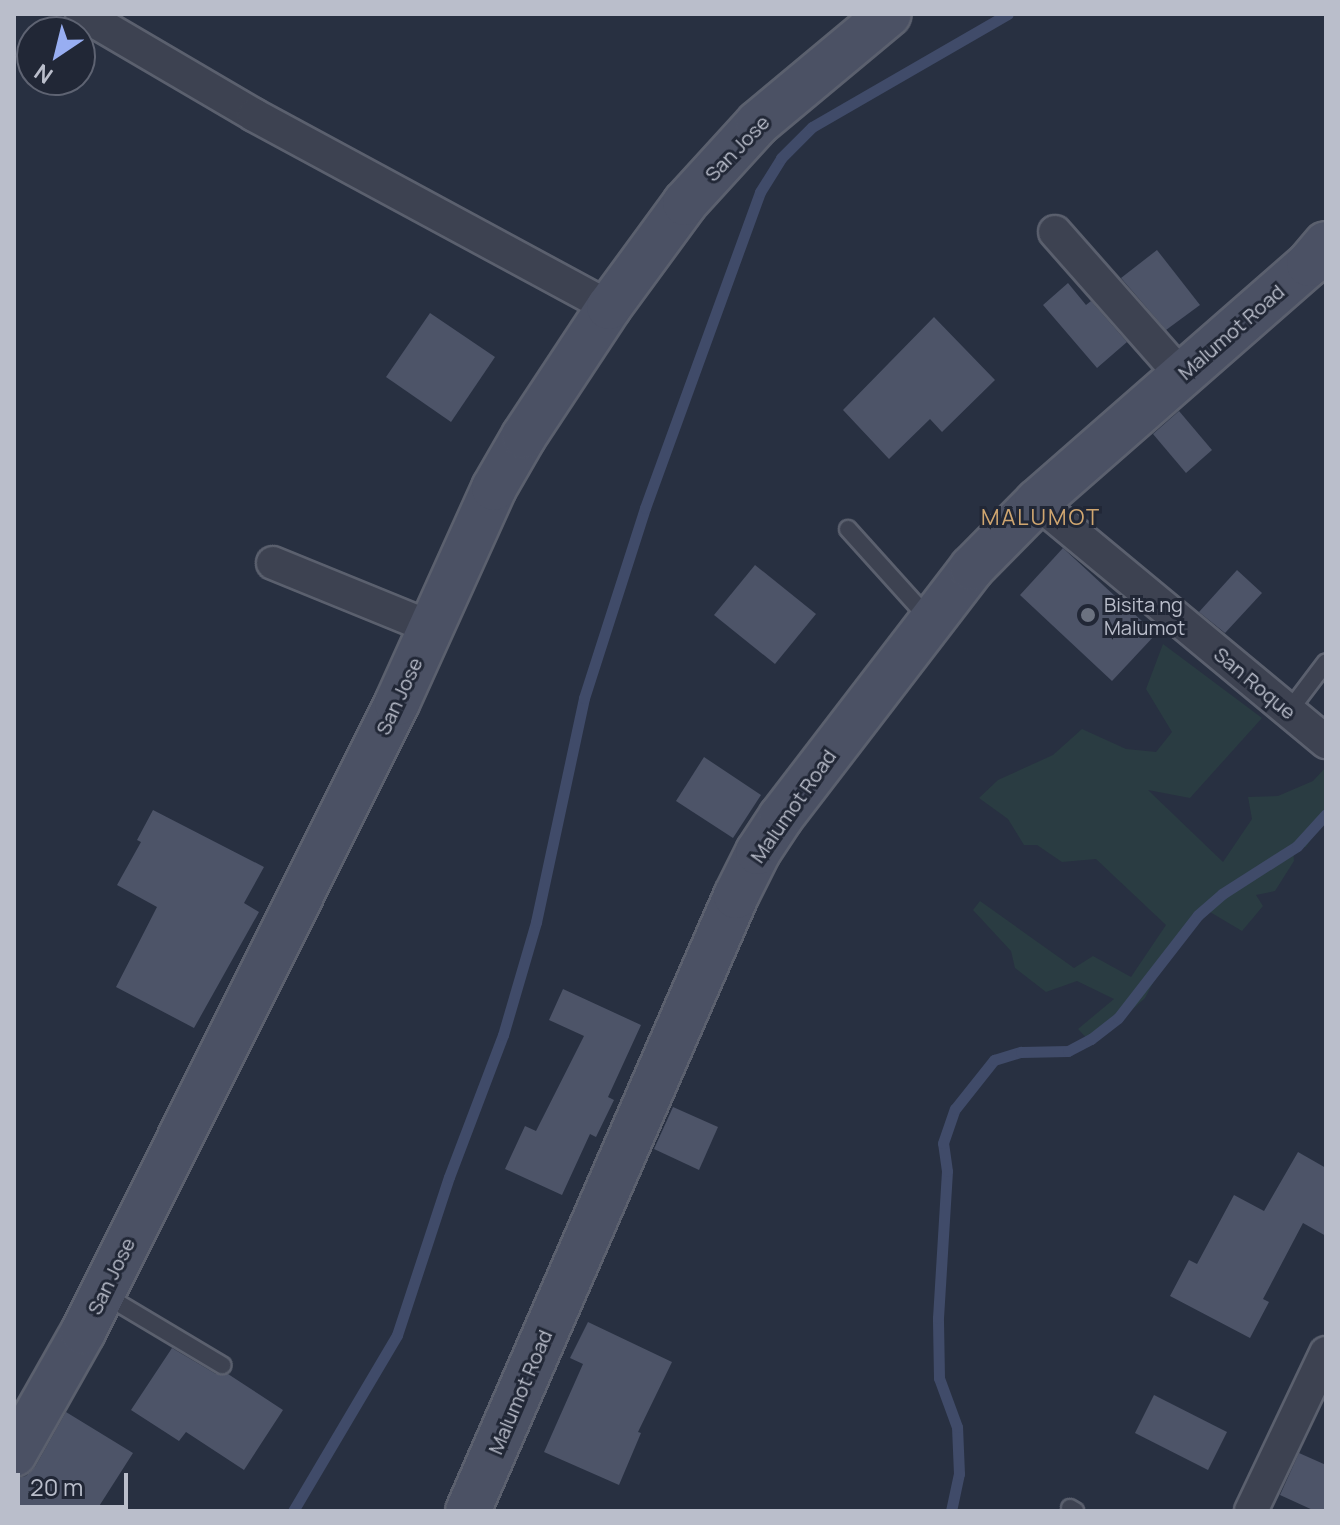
<!DOCTYPE html>
<style>
body{margin:0}
#map{position:relative;width:1340px;height:1525px;overflow:hidden;background:#283041;font-family:Manrope,sans-serif}
div>[style]{position:absolute}
.green>*{inset:0;background:#2a3c42}
.stream>*{height:11px;margin:-5.5px;padding:0 5.5px;transform-origin:5.5px;border-radius:5.5px;background:#404b69}
.building>*{inset:0;background:#4d5468}
.roads{filter:drop-shadow(2px 0 #5b606e) drop-shadow(-2px 0 #5b606e) drop-shadow(0 2px #5b606e) drop-shadow(0 -2px #5b606e)}
.lane>*{height:16px;margin:-8px;padding:0 8px;transform-origin:8px;border-radius:8px;background:#3d4251}
.street>*{height:32px;margin:-16px;padding:0 16px;transform-origin:16px;border-radius:16px;background:#3d4251}
.secondary>*{height:44px;margin:-22px;padding:0 22px;transform-origin:22px;border-radius:22px;background:#4b5164}
.dots>*{width:22px;height:22px;translate:-50% -50%;box-sizing:border-box;border:4px solid #212736;border-radius:50%}
span{translate:-50% -50%;white-space:nowrap;text-align:center;line-height:1.15;-webkit-text-stroke:6px #212736;paint-order:stroke}
.street-label{font-size:20px;color:#babecb}
.poi-label{font-size:20px;color:#babecb}
.left{translate:0 -50%;text-align:left}
.neighbourhood-label{font-size:22px;color:#d0a670;letter-spacing:2px}
.frame{position:absolute;inset:0;border:16px solid #babecb;pointer-events:none}
.north{position:absolute;left:16px;top:16px;width:80px;height:80px;box-sizing:border-box;background:#212736;border:2px solid #5e6372;border-radius:50%;rotate:215deg;font-size:22px;font-weight:700;line-height:32px;text-align:center;color:#babecb}
.north::after{content:'';display:block;margin:auto;width:28px;height:36px;background:#98aef2;clip-path:polygon(50% 0,100% 100%,50% 72%,0 100%)}
.scale{position:absolute;left:16px;top:1473px;width:112px;height:36px;box-sizing:border-box;border:4px solid #babecb;border-top:0;padding-left:10px;font-size:24px;line-height:28px;white-space:nowrap;color:#babecb;-webkit-text-stroke:6px #212736;paint-order:stroke}
</style>
<div id="map">
<div class="green">
<i style="clip-path:polygon(1163px 644px,1262px 718px,1190px 798px,1148px 790px,1223px 862px,1252px 819px,1248px 797px,1278px 796px,1313px 781px,1326px 767px,1326px 817px,1306px 847px,1293px 848px,1294px 861px,1275px 891px,1256px 895px,1263px 906px,1242px 931px,1210px 912px,1179px 933px,1145px 998px,1093px 1045px,1078px 1029px,1114px 999px,1077px 981px,1046px 992px,1015px 968px,1011px 951px,973px 910px,980px 901px,1074px 968px,1093px 956px,1131px 977px,1166px 925px,1096px 859px,1062px 862px,1037px 845px,1024px 845px,1008px 819px,979px 798px,998px 780px,1053px 755px,1082px 729px,1126px 749px,1156px 752px,1172px 732px,1146px 689px)"></i>
</div>
<div class="stream">
<i style="left:293px;top:1511px;width:204px;rotate:-59.4deg"></i>
<i style="left:397px;top:1335px;width:166px;rotate:-71.8deg"></i>
<i style="left:449px;top:1177px;width:152px;rotate:-69.2deg"></i>
<i style="left:503px;top:1035px;width:118px;rotate:-73.7deg"></i>
<i style="left:536px;top:922px;width:229px;rotate:-77.9deg"></i>
<i style="left:584px;top:698px;width:200px;rotate:-72.2deg"></i>
<i style="left:645px;top:508px;width:336px;rotate:-70deg"></i>
<i style="left:760px;top:192px;width:40px;rotate:-58deg"></i>
<i style="left:781px;top:158px;width:44px;rotate:-45deg"></i>
<i style="left:812px;top:127px;width:226px;rotate:-30deg"></i>
<i style="left:951px;top:1511px;width:38px;rotate:-78deg"></i>
<i style="left:959px;top:1474px;width:47px;rotate:-92.4deg"></i>
<i style="left:957px;top:1427px;width:52px;rotate:-110.2deg"></i>
<i style="left:939px;top:1378px;width:60px;rotate:-91deg"></i>
<i style="left:938px;top:1318px;width:147px;rotate:-86.5deg"></i>
<i style="left:947px;top:1171px;width:28px;rotate:-98deg"></i>
<i style="left:943px;top:1143px;width:36px;rotate:-71deg"></i>
<i style="left:955px;top:1109px;width:63px;rotate:-51.5deg"></i>
<i style="left:994px;top:1060px;width:28px;rotate:-17deg"></i>
<i style="left:1021px;top:1052px;width:47px;rotate:-1.2deg"></i>
<i style="left:1068px;top:1051px;width:26px;rotate:-28deg"></i>
<i style="left:1091px;top:1039px;width:34px;rotate:-38deg"></i>
<i style="left:1118px;top:1018px;width:130px;rotate:-52.2deg"></i>
<i style="left:1198px;top:915px;width:32px;rotate:-41deg"></i>
<i style="left:1222px;top:894px;width:89px;rotate:-32.6deg"></i>
<i style="left:1297px;top:846px;width:43px;rotate:-47.8deg"></i>
</div>
<div class="building">
<i style="clip-path:polygon(1157px 250px,1200px 305px,1166px 330px,1121px 278px)"></i>
<i style="clip-path:polygon(1068px 283px,1086px 305px,1091px 301px,1127px 342px,1097px 368px,1043px 305px)"></i>
<i style="clip-path:polygon(430px 313px,495px 357px,451px 422px,386px 377px)"></i>
<i style="clip-path:polygon(934px 317px,995px 380px,942px 432px,930px 419px,889px 459px,843px 410px)"></i>
<i style="clip-path:polygon(1179px 411px,1212px 450px,1186px 473px,1153px 434px)"></i>
<i style="clip-path:polygon(1063px 548px,1156px 634px,1112px 681px,1020px 595px)"></i>
<i style="clip-path:polygon(755px 565px,816px 614px,775px 664px,714px 615px)"></i>
<i style="clip-path:polygon(1237px 570px,1262px 593px,1225px 633px,1199px 612px)"></i>
<i style="clip-path:polygon(704px 757px,761px 795px,733px 838px,676px 801px)"></i>
<i style="clip-path:polygon(153px 810px,264px 867px,244px 903px,259px 912px,194px 1028px,116px 987px,157px 907px,117px 885px,141px 842px,137px 840px)"></i>
<i style="clip-path:polygon(563px 989px,641px 1025px,608px 1097px,614px 1100px,596px 1137px,590px 1134px,562px 1195px,505px 1169px,525px 1126px,536px 1131px,584px 1036px,549px 1020px)"></i>
<i style="clip-path:polygon(673px 1107px,718px 1127px,699px 1170px,654px 1149px)"></i>
<i style="clip-path:polygon(1298px 1152px,1326px 1168px,1326px 1236px,1303px 1223px,1263px 1299px,1269px 1302px,1250px 1338px,1170px 1296px,1189px 1260px,1197px 1264px,1234px 1195px,1264px 1211px)"></i>
<i style="clip-path:polygon(588px 1322px,672px 1362px,638px 1432px,641px 1433px,619px 1485px,544px 1452px,583px 1364px,570px 1358px)"></i>
<i style="clip-path:polygon(172px 1348px,216px 1374px,228px 1374px,283px 1410px,244px 1470px,186px 1432px,179px 1441px,131px 1410px)"></i>
<i style="clip-path:polygon(1154px 1395px,1227px 1432px,1208px 1470px,1135px 1433px)"></i>
<i style="clip-path:polygon(66px 1412px,133px 1453px,96px 1511px,14px 1511px,14px 1479px,26px 1476px,35px 1467px)"></i>
<i style="clip-path:polygon(1299px 1453px,1326px 1465px,1326px 1511px,1315px 1511px,1280px 1495px)"></i>
</div>
<div class="roads">
<div class="lane">
<i style="left:848px;top:529px;width:122px;rotate:48deg"></i>
<i style="left:1289px;top:711px;width:61px;rotate:-52.9deg"></i>
<i style="left:103px;top:1294px;width:139px;rotate:30.8deg"></i>
<i style="left:1070px;top:1508px;width:6px;rotate:31deg"></i>
</div>
<div class="street">
<i style="left:82px;top:14px;width:199px;rotate:30.4deg"></i>
<i style="left:254px;top:115px;width:404px;rotate:28.4deg"></i>
<i style="left:1055px;top:232px;width:191px;rotate:48.6deg"></i>
<i style="left:1037px;top:502px;width:376px;rotate:39.7deg"></i>
<i style="left:273px;top:563px;width:170px;rotate:22.2deg"></i>
<i style="left:1251px;top:1511px;width:175px;rotate:-64.6deg"></i>
</div>
<div class="secondary">
<i style="left:14px;top:1454px;width:140px;rotate:-60.5deg"></i>
<i style="left:83px;top:1332px;width:703px;rotate:-63.47deg"></i>
<i style="left:397px;top:703px;width:236px;rotate:-65.7deg"></i>
<i style="left:494px;top:488px;width:60px;rotate:-60deg"></i>
<i style="left:524px;top:436px;width:154px;rotate:-56.6deg"></i>
<i style="left:609px;top:307px;width:129px;rotate:-53.8deg"></i>
<i style="left:685px;top:203px;width:108px;rotate:-47.6deg"></i>
<i style="left:758px;top:123px;width:170px;rotate:-39.8deg"></i>
<i style="left:468px;top:1511px;width:671px;rotate:-66.45deg"></i>
<i style="left:736px;top:896px;width:49px;rotate:-63.4deg"></i>
<i style="left:758px;top:852px;width:42px;rotate:-56.7deg"></i>
<i style="left:781px;top:817px;width:314px;rotate:-52.5deg"></i>
<i style="left:972px;top:568px;width:93px;rotate:-45.4deg"></i>
<i style="left:1037px;top:502px;width:361px;rotate:-41.2deg"></i>
<i style="left:1309px;top:264px;width:26px;rotate:-50deg"></i>
</div>
</div>
<div class="dots">
<i style="left:1088px;top:615px;background:#6b7280"></i>
</div>
<div class="street-label">
<span style="left:737px;top:148px;rotate:-46deg">San Jose</span>
<span style="left:1231px;top:332px;rotate:-41deg">Malumot Road</span>
<span style="left:1255px;top:683px;rotate:40deg">San Roque</span>
<span style="left:399px;top:696px;rotate:-65deg">San Jose</span>
<span style="left:793px;top:806px;rotate:-55deg">Malumot Road</span>
<span style="left:111px;top:1276px;rotate:-64deg">San Jose</span>
<span style="left:520px;top:1392px;rotate:-67deg">Malumot Road</span>
</div>
<div class="poi-label">
<span class="left" style="left:1104px;top:616px">Bisita ng<br>Malumot</span>
</div>
<div class="neighbourhood-label">
<span style="left:1041px;top:518px">MALUMOT</span>
</div>
<div class="frame"></div>
<div class="north">N</div>
<div class="scale">20 m</div>
</div>
